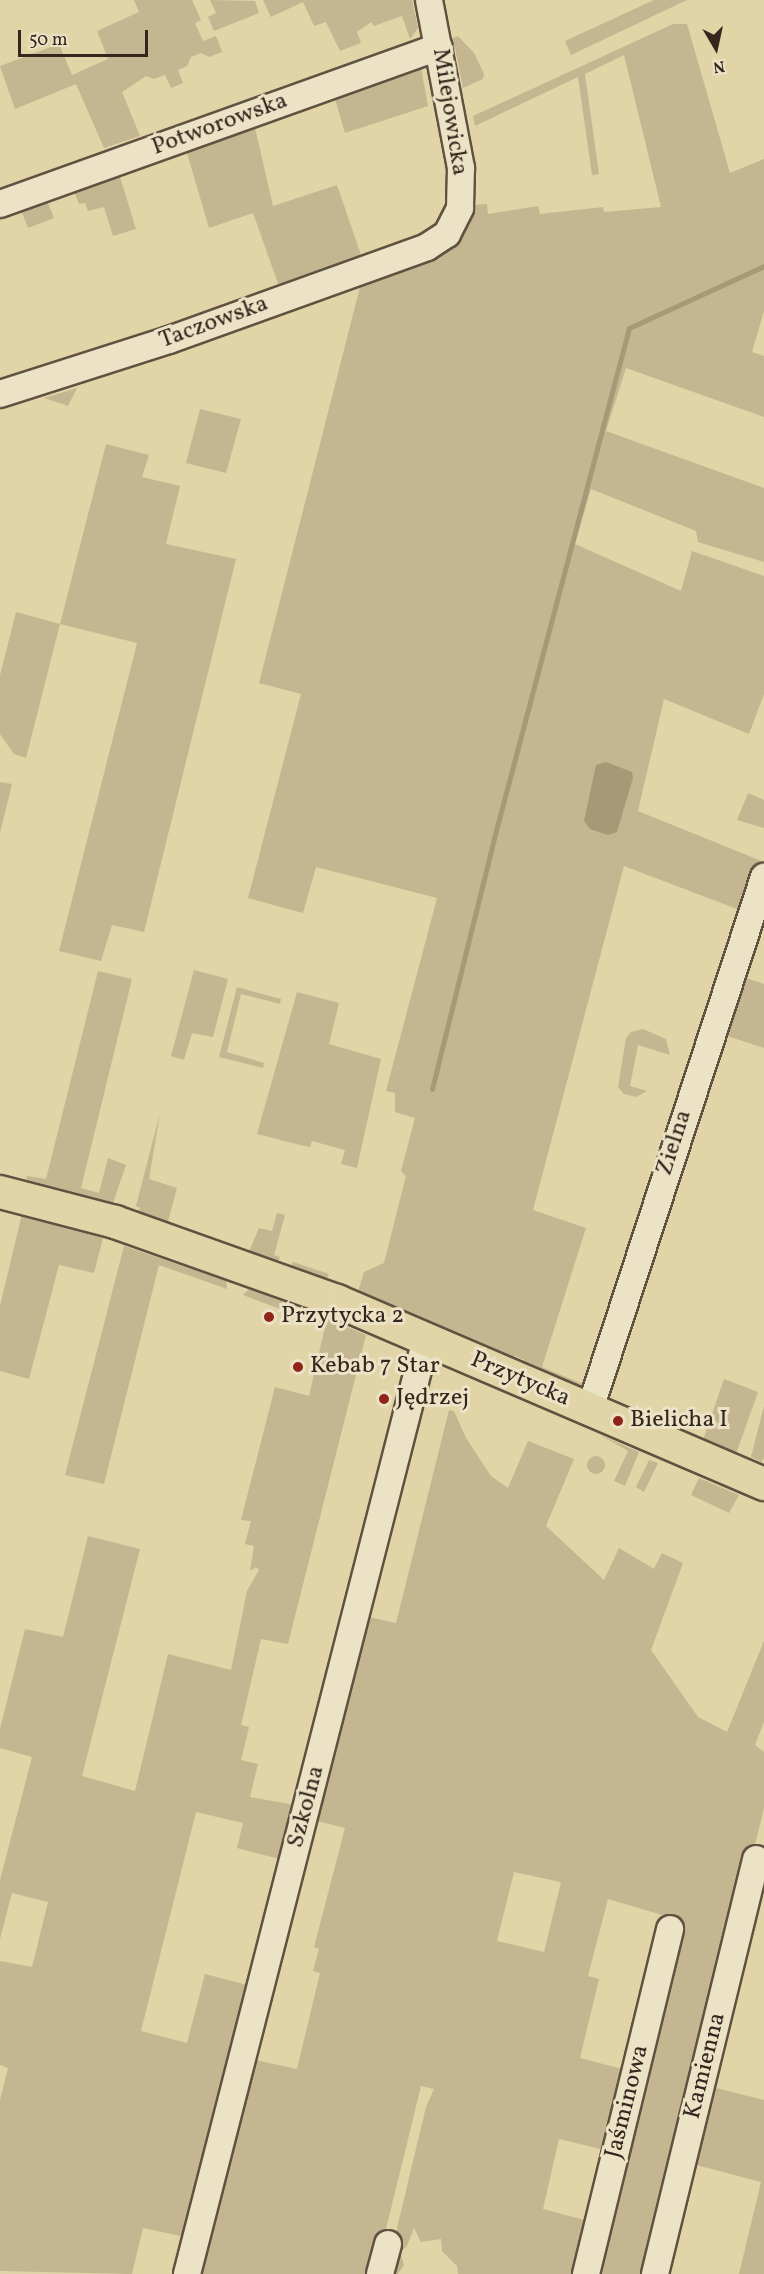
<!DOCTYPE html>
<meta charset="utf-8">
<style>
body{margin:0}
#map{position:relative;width:764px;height:2274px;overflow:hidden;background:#e1d4a7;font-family:Vollkorn,serif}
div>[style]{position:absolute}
.green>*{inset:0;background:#c4b690}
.round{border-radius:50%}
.water>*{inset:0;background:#a79978}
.stream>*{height:5px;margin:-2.5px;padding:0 2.5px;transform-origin:2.5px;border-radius:2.5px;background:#a79978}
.roads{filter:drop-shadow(2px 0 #605240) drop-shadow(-2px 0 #605240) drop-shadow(0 2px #605240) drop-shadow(0 -2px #605240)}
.minor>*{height:26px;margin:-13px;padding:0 13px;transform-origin:13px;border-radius:13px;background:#ece3c6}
.major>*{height:32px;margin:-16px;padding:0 16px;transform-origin:16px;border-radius:16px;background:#e1d4a7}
.dots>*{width:16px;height:16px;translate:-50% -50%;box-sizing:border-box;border:3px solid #ece3c6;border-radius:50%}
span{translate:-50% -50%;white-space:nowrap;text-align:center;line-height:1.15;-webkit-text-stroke:6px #ece3c6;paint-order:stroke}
.street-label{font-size:24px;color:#35261e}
.poi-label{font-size:24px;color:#35261e}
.left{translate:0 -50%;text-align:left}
.north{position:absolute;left:686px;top:18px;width:60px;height:60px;-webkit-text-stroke:4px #ece3c6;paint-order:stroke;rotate:171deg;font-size:16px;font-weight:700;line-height:24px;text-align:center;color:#35261e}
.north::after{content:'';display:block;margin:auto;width:21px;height:27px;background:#35261e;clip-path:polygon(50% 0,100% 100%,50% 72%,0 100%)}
.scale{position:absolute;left:18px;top:30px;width:130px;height:27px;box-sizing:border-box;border:3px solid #35261e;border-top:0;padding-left:8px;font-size:18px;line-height:21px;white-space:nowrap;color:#35261e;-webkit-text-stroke:4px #ece3c6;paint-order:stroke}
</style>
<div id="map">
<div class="green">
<i style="clip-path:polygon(134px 0,192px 0,201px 20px,195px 23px,203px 41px,216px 36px,222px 52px,209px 57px,201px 53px,191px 57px,187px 66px,178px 70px,183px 83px,171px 88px,165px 75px,154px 79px,146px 76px,122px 92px,140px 136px,104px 148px,76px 84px,15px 109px,0 66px,59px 44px,72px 75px,108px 59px,97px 31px,139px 12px)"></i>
<i style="clip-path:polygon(210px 0,255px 1px,259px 13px,214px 31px,208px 17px,216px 13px)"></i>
<i style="clip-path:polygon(263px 0,412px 0,418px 28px,410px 39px,402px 16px,374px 26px,371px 22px,357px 32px,361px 43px,340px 51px,326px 22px,314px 26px,303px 2px,271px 17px)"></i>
<i style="clip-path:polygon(654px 0,687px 0,571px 55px,565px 41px)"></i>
<i style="clip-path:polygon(673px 24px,687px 24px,730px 173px,764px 159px,764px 311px,752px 352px,764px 356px,764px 417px,626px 368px,606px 431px,764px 488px,764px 562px,698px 542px,696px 531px,591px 489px,575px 544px,681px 591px,692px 551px,764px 576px,764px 694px,749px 734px,664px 699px,638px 811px,764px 862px,745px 912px,624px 866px,533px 1210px,586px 1228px,542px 1367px,588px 1386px,581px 1389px,523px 1365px,524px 1360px,515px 1356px,513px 1361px,357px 1295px,364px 1272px,384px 1263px,406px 1176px,401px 1171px,415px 1118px,395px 1112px,395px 1093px,386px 1091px,437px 898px,316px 867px,303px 913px,248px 898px,301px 694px,259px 683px,361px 283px,409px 265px,470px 205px,487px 204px,488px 214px,538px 206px,540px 214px,603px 207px,604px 212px,661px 207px,624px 55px,585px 74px,599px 174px,592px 175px,578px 77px,475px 126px,473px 116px)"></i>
<i style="clip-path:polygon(458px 36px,474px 53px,484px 74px,483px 79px,463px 88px,453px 38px)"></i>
<i style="clip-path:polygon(421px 68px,428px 106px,345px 133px,335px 99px)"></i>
<i style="clip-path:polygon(255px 128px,273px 206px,337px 185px,361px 255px,437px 228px,429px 236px,281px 292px,253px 213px,209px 228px,187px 153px)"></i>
<i style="clip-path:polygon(151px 164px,120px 177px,136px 229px,113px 236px,104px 207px,88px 211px,85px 203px,79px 204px,74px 191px)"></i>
<i style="clip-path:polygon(59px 197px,48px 203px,54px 218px,28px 228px,21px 210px)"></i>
<i style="clip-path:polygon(77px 388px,68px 406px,44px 398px)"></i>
<i style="clip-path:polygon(200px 409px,241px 419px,226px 473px,186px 463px)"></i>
<i style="clip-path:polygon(106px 444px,149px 455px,142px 477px,180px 486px,166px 544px,236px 559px,144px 932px,112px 925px,101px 961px,59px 951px,137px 643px,60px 624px,26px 758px,14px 754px,0 734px,0 675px,16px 612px,60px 624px)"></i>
<i style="clip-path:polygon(0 782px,12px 784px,0 833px)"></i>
<i style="clip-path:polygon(748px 793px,764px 800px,764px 828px,737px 820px)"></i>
<i style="clip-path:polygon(194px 970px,228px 979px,213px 1037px,192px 1033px,184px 1060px,171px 1056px)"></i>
<i style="clip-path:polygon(98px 971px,132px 979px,81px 1188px,99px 1193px,108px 1158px,126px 1165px,112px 1206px,26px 1182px,27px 1176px,46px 1179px)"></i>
<i style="clip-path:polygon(737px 975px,764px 984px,764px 1048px,718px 1033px)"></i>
<i style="clip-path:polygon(237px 987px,281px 999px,280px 1004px,241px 994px,227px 1052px,264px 1063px,263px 1068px,219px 1057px)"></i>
<i style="clip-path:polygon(297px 992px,339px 1003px,329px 1044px,381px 1059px,357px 1168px,341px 1164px,345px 1150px,312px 1141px,310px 1147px,300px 1145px,257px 1134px)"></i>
<i style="clip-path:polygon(643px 1029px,666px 1039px,670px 1055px,638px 1045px,630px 1086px,647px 1091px,636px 1097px,624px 1094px,618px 1087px,626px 1038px,631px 1032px)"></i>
<i style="clip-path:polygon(160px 1113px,149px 1179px,177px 1188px,167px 1225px,137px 1214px,140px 1208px,136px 1206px)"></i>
<i style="clip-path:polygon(277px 1213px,285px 1215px,274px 1255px,280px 1257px,277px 1264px,248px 1254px,259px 1228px,272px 1231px)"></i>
<i style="clip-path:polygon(22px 1214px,103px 1238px,94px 1273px,59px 1265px,29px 1379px,0 1371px,0 1306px)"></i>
<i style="clip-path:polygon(124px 1246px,226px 1281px,227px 1289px,159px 1265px,104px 1484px,65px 1475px)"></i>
<i style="clip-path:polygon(293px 1262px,329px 1274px,325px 1282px,290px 1269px)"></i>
<i style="clip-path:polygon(249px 1289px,282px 1301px,283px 1310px,243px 1295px)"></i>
<i style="clip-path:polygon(305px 1309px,366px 1335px,288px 1644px,261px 1639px,241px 1725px,249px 1727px,241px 1760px,258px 1764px,250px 1797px,301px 1806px,287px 1861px,237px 1848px,243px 1823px,196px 1812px,141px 2031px,187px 2043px,205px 1974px,255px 1987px,190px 2238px,143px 2228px,132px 2274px,0 2271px,0 2100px,8px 2068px,0 2065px,0 1961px,32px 1967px,48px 1902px,12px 1893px,0 1939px,0 1880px,32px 1757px,0 1748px,0 1729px,25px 1629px,63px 1637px,88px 1536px,140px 1549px,82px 1776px,135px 1791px,168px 1654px,231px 1670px,247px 1591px,259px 1570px,256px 1567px,250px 1571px,254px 1546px,245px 1544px,251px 1521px,241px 1520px,275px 1387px,309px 1396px,325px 1327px,309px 1321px)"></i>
<i style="clip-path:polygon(724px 1379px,758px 1392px,736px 1454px,703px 1440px)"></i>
<i style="clip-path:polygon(764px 1406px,764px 1458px,762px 1462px,751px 1457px)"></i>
<i style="clip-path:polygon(evenodd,449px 1410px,454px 1411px,466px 1438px,491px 1476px,508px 1488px,528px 1441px,574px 1459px,546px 1526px,604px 1580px,619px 1548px,654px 1569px,662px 1553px,683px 1563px,651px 1650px,698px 1717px,727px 1732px,764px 1641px,764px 1722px,755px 1745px,764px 1752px,764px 1808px,649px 2274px,591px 2274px,669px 1917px,608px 1899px,588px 1976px,599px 1979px,580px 2058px,630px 2071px,609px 2151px,559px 2139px,543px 2209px,592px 2222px,583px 2274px,458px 2274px,457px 2266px,442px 2251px,441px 2239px,421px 2242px,414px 2228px,407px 2246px,400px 2252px,404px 2265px,398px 2274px,386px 2274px,426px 2107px,434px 2089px,421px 2086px,375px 2274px,193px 2274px,246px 2058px,297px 2069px,320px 1973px,313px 1971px,319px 1949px,314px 1947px,345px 1828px,309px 1819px,360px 1615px,396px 1623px,449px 1410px,514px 1872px,561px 1882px,544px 1952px,497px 1941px,514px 1872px)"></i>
<i style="clip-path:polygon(600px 1435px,639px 1452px,625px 1486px,614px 1481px,628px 1451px)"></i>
<i class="round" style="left:587px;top:1456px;width:18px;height:18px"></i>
<i style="clip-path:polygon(649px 1460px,658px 1463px,644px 1492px,636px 1487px)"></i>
<i style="clip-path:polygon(699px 1478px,739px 1495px,729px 1513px,691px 1495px)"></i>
<i style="clip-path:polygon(708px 2086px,764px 2100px,764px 2274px,739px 2274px,761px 2182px,689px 2163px)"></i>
</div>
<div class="water">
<i style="clip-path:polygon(606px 762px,632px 772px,633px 778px,617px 832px,608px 835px,590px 829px,584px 821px,596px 765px)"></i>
</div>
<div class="stream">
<i style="left:432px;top:1089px;width:274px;rotate:-76.1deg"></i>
<i style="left:498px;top:823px;width:512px;rotate:-75.18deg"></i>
<i style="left:629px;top:328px;width:149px;rotate:-24.7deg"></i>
</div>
<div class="roads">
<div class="minor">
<i style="left:0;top:204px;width:466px;rotate:-19.7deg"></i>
<i style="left:0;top:394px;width:177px;rotate:-17.7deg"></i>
<i style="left:169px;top:340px;width:274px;rotate:-19.8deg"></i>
<i style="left:427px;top:247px;width:24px;rotate:-33deg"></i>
<i style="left:447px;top:234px;width:29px;rotate:-63deg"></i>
<i style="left:460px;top:208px;width:40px;rotate:-88.6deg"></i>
<i style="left:461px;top:168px;width:171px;rotate:-100.8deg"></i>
<i style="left:590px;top:1409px;width:560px;rotate:-71.89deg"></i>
<i style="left:187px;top:2274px;width:965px;rotate:-75.66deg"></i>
<i style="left:380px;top:2274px;width:31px;rotate:-75deg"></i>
<i style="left:586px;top:2274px;width:355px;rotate:-76.3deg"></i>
<i style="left:655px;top:2274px;width:427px;rotate:-76.3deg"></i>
</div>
<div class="major">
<i style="left:0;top:1192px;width:119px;rotate:14.6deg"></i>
<i style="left:115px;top:1222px;width:236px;rotate:19.6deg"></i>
<i style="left:337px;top:1301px;width:465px;rotate:23.2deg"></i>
</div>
</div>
<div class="dots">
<i style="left:269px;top:1317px;background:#8f2418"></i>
<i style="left:298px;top:1367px;background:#8f2418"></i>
<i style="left:384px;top:1399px;background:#8f2418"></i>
<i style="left:618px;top:1421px;background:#8f2418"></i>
</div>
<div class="street-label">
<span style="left:449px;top:112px;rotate:81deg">Milejowicka</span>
<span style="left:220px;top:125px;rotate:-20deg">Potworowska</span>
<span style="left:214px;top:323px;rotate:-20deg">Taczowska</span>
<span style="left:675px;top:1143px;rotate:-72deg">Zielna</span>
<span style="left:520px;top:1380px;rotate:23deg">Przytycka</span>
<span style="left:307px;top:1807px;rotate:-75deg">Szkolna</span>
<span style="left:706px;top:2066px;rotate:-76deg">Kamienna</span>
<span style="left:628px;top:2102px;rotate:-76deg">Jaśminowa</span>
</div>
<div class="poi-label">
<span class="left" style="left:281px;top:1317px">Przytycka 2</span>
<span class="left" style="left:310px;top:1367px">Kebab 7 Star</span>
<span class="left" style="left:396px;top:1399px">Jędrzej</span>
<span class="left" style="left:630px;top:1421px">Bielicha I</span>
</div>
<div class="north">N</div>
<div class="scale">50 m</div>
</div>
